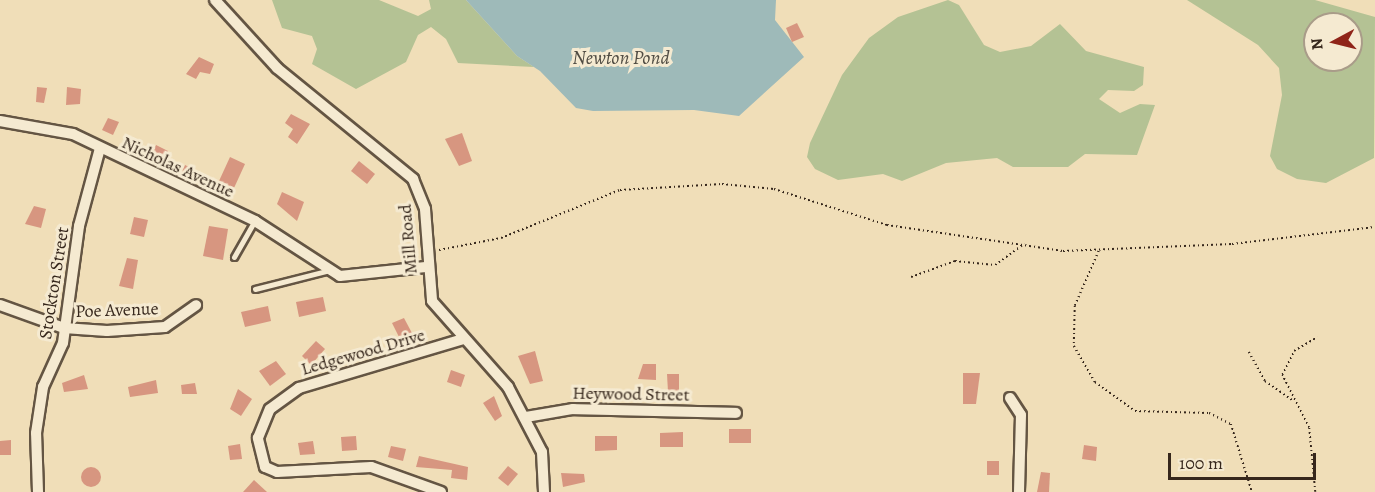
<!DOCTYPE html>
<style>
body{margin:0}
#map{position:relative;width:1375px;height:492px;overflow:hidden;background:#f0deb8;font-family:Alegreya,serif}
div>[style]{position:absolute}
.green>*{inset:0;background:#b4c294}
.water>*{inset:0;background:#9ebab9}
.building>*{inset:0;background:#d79680}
.round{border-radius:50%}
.path>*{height:1.5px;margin-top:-0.75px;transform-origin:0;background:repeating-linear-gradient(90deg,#36271c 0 1.5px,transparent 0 4.5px)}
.roads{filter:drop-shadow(2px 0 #645543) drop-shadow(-2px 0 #645543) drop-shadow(0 2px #645543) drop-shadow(0 -2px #645543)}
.lane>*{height:5px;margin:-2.5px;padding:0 2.5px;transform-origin:2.5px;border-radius:2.5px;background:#f5ead1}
.street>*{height:10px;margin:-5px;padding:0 5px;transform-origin:5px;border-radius:5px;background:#f5ead1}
span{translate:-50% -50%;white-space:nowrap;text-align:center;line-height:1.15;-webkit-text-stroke:6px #f5ead1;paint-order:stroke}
.street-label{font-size:18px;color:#36271c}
.water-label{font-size:20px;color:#504c43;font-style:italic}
.north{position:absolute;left:1303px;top:12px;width:60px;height:60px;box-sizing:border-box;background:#f5ead1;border:2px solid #a99c89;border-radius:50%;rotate:263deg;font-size:16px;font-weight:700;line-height:24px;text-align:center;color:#36271c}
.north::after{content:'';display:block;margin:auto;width:21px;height:27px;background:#8f2418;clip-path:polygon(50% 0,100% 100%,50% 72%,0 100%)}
.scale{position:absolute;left:1168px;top:453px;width:148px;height:27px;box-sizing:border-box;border:3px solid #36271c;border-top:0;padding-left:8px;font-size:18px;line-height:21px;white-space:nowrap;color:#36271c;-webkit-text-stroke:4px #f5ead1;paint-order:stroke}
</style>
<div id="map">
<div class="green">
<i style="clip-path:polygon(272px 0,379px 0,418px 16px,431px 9px,429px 0,466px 0,517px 56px,534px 67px,458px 63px,446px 39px,431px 27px,418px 35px,406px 62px,356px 89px,312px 64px,317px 49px,312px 36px,282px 28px)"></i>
<i style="clip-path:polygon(948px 0,959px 5px,984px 45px,1000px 52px,1031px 46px,1060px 24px,1086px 51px,1144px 67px,1143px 85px,1134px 91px,1108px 90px,1099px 99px,1120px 113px,1140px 104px,1155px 105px,1137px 155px,1085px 154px,1068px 167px,1013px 167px,997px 158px,946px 163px,902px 181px,883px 174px,838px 180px,815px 169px,807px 157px,810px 143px,842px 75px,869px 38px,898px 17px)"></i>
<i style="clip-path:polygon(evenodd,1187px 0,1315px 0,1375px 17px,1374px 158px,1326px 183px,1297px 179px,1277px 169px,1270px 156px,1282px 95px,1279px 68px,1258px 45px,1187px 0,1315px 24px,1351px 24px,1351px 60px,1315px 60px,1315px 24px)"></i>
</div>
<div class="water">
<i style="clip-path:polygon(466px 0,776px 0,775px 20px,804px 57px,739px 116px,694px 110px,593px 111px,576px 108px,540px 71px,517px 56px)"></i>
</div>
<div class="building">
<i style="clip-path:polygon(797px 23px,804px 37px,792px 42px,786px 28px)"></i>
<i style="clip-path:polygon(199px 57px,214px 64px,210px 74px,200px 72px,196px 79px,186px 74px)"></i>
<i style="clip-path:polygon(37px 87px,47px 88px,44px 103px,36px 102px)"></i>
<i style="clip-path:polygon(67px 87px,81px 89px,80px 104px,66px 105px)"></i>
<i style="clip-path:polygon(291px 114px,310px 124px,297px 144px,288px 137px,293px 129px,285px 123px)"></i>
<i style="clip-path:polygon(108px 118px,119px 122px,113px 135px,102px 130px)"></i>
<i style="clip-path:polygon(462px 133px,472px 161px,459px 166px,445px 139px)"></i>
<i style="clip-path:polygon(156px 145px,168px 151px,160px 164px,150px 159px)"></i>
<i style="clip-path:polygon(230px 157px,245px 164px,234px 188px,219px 181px)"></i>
<i style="clip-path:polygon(359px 161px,375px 174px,367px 184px,351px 171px)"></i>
<i style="clip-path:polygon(185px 165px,195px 170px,190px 181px,180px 176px)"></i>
<i style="clip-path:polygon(282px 192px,304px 202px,297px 221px,277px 204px)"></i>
<i style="clip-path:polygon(34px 206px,46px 209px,41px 228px,25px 224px)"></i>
<i style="clip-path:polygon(134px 217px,148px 220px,144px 237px,130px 234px)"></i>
<i style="clip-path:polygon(209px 226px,228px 229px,223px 260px,203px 256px)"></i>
<i style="clip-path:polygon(127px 258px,138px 260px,133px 289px,119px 286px)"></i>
<i style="clip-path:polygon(323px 297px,326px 311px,299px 317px,296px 302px)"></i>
<i style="clip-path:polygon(268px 306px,271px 321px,245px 327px,241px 312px)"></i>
<i style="clip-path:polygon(404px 318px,413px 335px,401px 341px,392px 323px)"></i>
<i style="clip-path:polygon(316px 341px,325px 349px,311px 365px,302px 356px)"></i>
<i style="clip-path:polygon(535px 351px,543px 381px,530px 384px,518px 356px)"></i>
<i style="clip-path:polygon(276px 361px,286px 374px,270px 386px,259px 371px)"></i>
<i style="clip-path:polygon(643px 364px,656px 364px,656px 380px,638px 379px)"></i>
<i style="clip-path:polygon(451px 370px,465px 375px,461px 387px,447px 382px)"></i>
<i style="clip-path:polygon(963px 373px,980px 373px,976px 404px,963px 404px)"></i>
<i style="clip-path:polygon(667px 374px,679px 374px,679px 392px,668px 392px)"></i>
<i style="clip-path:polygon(84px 375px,88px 389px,64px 392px,62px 383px)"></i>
<i style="clip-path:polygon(156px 380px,158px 393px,130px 397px,128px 387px)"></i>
<i style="clip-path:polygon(195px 383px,197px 394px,182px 394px,181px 385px)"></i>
<i style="clip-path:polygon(238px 389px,252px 399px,241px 416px,230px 409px)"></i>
<i style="clip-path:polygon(494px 396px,502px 416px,495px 421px,483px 403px)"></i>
<i style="clip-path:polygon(729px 429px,751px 429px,751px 443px,729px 443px)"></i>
<i style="clip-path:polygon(683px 432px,683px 447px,660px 447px,660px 433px)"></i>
<i style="clip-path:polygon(356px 436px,357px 450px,342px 451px,341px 437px)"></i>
<i style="clip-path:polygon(595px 436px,617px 436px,617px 450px,595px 451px)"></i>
<i style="clip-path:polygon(11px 440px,11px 455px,0 455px,0 441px)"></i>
<i style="clip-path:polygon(313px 441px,315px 454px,300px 455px,298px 443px)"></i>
<i style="clip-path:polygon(240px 444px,242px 459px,230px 460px,228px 446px)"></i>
<i style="clip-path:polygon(1084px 445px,1097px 447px,1096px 461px,1082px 459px)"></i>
<i style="clip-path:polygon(391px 446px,406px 449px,403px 461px,388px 457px)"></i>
<i style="clip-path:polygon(419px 456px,468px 467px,467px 480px,451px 478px,452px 470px,416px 467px)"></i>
<i style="clip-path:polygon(987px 461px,999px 461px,999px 475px,987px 475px)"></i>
<i style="clip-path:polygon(508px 466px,518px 474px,508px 486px,498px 478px)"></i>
<i class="round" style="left:81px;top:467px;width:20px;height:20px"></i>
<i style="clip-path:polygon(1041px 472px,1050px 473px,1049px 492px,1037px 492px)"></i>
<i style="clip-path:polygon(561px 473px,584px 474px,585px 482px,563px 487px)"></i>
<i style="clip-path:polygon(254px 480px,267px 492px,243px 492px)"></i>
</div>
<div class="path">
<i style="left:439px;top:250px;width:63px;rotate:-11deg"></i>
<i style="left:501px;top:238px;width:128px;rotate:-22deg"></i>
<i style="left:620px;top:190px;width:102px;rotate:-3.4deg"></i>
<i style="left:722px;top:184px;width:52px;rotate:5.5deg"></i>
<i style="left:774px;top:189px;width:119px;rotate:17.7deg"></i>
<i style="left:887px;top:225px;width:178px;rotate:8.4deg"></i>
<i style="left:1063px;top:251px;width:169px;rotate:-2.4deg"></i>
<i style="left:1232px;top:244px;width:144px;rotate:-6.8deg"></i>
<i style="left:1099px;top:251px;width:60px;rotate:113.6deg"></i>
<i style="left:1075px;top:306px;width:40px;rotate:91.4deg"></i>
<i style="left:1074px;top:346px;width:42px;rotate:59.7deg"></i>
<i style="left:1095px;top:382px;width:49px;rotate:35.9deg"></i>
<i style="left:1135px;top:411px;width:74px;rotate:1.5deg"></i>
<i style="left:1209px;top:413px;width:25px;rotate:27deg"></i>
<i style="left:1231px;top:424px;width:71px;rotate:72.8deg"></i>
<i style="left:911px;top:277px;width:47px;rotate:-20deg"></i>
<i style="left:955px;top:261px;width:40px;rotate:5.7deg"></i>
<i style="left:995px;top:265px;width:36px;rotate:-36deg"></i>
<i style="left:1249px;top:352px;width:33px;rotate:61deg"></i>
<i style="left:1265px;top:381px;width:33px;rotate:35deg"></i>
<i style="left:1315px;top:492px;width:64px;rotate:-95.4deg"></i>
<i style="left:1309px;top:428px;width:59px;rotate:-117deg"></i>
<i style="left:1282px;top:375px;width:27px;rotate:-63deg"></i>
<i style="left:1294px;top:351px;width:27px;rotate:-31deg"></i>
</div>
<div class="roads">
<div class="lane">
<i style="left:234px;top:257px;width:40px;rotate:-60.3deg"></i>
<i style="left:255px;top:289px;width:77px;rotate:-14.2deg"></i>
</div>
<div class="street">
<i style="left:215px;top:0;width:92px;rotate:47.6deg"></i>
<i style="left:277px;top:68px;width:176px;rotate:39.2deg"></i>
<i style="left:413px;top:179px;width:32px;rotate:68deg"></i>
<i style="left:425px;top:209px;width:92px;rotate:85.6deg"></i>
<i style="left:432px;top:301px;width:115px;rotate:48.5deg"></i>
<i style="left:508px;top:387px;width:73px;rotate:62.4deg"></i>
<i style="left:542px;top:452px;width:40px;rotate:87.1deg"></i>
<i style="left:0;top:121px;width:74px;rotate:10.1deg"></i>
<i style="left:73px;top:134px;width:202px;rotate:25.5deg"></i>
<i style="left:255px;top:221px;width:101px;rotate:32.9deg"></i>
<i style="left:340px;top:276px;width:86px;rotate:-6deg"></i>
<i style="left:0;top:305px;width:68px;rotate:19.8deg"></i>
<i style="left:64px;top:328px;width:43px;rotate:4deg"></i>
<i style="left:107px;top:331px;width:58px;rotate:-3.9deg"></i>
<i style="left:165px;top:327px;width:38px;rotate:-35deg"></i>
<i style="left:1010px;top:398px;width:20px;rotate:57deg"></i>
<i style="left:1021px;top:415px;width:77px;rotate:91.5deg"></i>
<i style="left:526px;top:417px;width:48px;rotate:-9.7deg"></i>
<i style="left:573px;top:409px;width:163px;rotate:1.4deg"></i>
<i style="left:38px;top:492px;width:59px;rotate:-91.9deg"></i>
<i style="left:36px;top:433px;width:47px;rotate:-81.3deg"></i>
<i style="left:43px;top:387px;width:48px;rotate:-65.6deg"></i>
<i style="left:63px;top:343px;width:118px;rotate:-82.2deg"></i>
<i style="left:79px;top:226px;width:81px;rotate:-74.9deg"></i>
<i style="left:441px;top:492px;width:74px;rotate:-160.3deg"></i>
<i style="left:371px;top:467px;width:94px;rotate:177deg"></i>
<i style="left:277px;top:472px;width:13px;rotate:-157deg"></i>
<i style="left:265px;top:467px;width:30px;rotate:-104deg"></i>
<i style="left:258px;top:438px;width:31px;rotate:-68deg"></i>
<i style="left:270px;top:409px;width:36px;rotate:-36deg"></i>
<i style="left:299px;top:388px;width:171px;rotate:-16.6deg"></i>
</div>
</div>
<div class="street-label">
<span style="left:178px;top:167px;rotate:25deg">Nicholas Avenue</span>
<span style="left:408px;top:239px;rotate:-95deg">Mill Road</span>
<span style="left:54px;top:283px;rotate:-81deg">Stockton Street</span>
<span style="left:117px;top:310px;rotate:-2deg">Poe Avenue</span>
<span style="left:363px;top:352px;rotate:-16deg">Ledgewood Drive</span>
<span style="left:631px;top:394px;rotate:1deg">Heywood Street</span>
</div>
<div class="water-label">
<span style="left:621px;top:57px">Newton Pond</span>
</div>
<div class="north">N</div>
<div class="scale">100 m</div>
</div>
